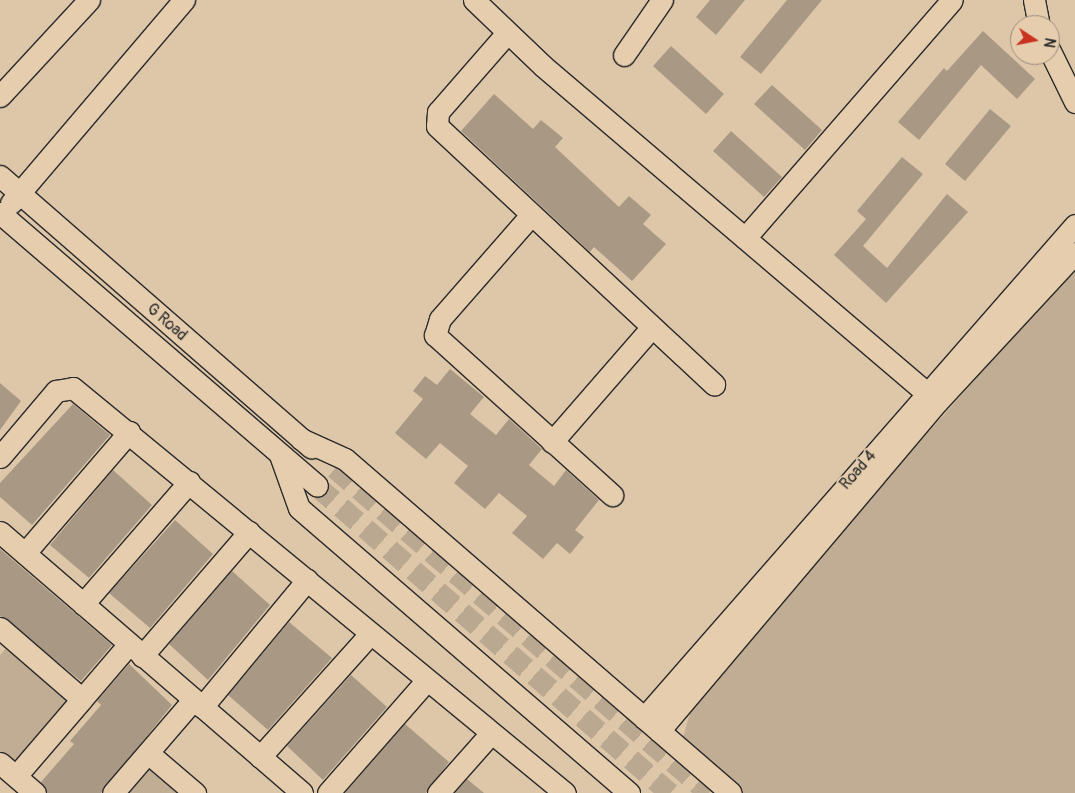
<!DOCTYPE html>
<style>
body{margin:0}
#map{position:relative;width:1075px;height:793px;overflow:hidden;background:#dec7a9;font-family:Pangolin,sans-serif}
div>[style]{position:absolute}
.green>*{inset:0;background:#c0ad94}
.building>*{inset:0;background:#a99984}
.minor-tunnel>*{height:21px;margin-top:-10.5px;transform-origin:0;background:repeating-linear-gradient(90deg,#baa890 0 21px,transparent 0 32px)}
.roads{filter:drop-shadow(1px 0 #2b2b2b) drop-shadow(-1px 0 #2b2b2b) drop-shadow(0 1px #2b2b2b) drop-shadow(0 -1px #2b2b2b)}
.minor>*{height:21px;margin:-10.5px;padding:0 10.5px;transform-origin:10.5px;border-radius:10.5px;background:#e5cdae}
span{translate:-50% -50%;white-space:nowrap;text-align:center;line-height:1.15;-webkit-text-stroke:4px #e5cdae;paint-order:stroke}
.street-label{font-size:16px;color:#2b2b2b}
.north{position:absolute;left:1010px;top:15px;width:50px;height:50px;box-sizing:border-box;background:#e5cdae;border:1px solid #9b8c7a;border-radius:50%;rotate:101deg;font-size:14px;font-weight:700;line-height:20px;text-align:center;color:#2b2b2b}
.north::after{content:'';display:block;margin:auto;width:18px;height:22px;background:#c8321e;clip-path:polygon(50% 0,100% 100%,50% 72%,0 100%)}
</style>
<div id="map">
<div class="green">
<i style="clip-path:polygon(1075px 267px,1075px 793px,724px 793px,678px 755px,695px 695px)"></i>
<i style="clip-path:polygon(10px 644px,72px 702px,14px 765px,0 752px,0 655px)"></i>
<i style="clip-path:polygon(151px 767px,181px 793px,128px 793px)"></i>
</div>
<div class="building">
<i style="clip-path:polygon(710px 0,745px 0,716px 35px,696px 17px)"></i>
<i style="clip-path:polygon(787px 0,822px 0,761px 74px,740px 57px)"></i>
<i style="clip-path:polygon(983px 31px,1035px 79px,1017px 99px,981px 65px,919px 140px,898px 122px,944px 68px,947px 71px)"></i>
<i style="clip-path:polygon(671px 46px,724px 94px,706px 114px,653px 66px)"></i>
<i style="clip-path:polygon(772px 85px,822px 130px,805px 150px,754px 104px)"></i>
<i style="clip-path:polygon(494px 94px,533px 129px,541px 120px,563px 138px,555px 147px,619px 207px,629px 196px,651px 215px,643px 224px,666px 244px,632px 281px,594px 247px,590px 252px,461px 131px)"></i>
<i style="clip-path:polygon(990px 109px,1011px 126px,965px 181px,945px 164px)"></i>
<i style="clip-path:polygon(731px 131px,782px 177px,764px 197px,713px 151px)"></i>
<i style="clip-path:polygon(902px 157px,923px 174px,863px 246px,887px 268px,947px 194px,968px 212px,886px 303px,834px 255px,866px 219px,857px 211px)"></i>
<i style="clip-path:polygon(450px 369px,484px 397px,470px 414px,496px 435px,509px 419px,542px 449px,529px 465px,554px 486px,566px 470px,599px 500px,575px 530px,584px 537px,570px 554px,557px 543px,543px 559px,512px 533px,527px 516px,499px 493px,485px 509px,454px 483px,468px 466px,440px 443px,426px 459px,395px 433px,423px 399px,413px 391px,425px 376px,437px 385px)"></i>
<i style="clip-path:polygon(0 383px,21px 401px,0 430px)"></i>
<i style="clip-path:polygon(73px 404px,110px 435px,32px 525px,0 497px,0 483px)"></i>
<i style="clip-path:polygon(113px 470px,152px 505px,89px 578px,50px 545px)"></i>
<i style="clip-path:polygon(175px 520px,213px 554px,150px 628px,109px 593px)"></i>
<i style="clip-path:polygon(0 549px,112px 645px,81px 681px,0 616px)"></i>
<i style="clip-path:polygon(232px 571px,270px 605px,208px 680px,169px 644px)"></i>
<i style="clip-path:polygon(289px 622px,332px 658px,268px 730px,228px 695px)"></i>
<i style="clip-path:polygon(129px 664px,172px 705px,101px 793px,47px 793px,41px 782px,74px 744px,70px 741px,101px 705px,97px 701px)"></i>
<i style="clip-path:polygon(351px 675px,387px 707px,323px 780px,287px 746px)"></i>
<i style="clip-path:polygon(405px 724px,449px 762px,426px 793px,345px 793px)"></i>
<i style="clip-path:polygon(467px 779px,484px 793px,455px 793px)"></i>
</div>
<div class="minor-tunnel">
<i style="left:335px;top:468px;width:495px;rotate:41deg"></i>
<i style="left:317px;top:486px;width:468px;rotate:41deg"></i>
</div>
<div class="roads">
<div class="minor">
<i style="left:474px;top:0;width:95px;rotate:43.7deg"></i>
<i style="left:543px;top:66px;width:516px;rotate:40.44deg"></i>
<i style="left:1034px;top:0;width:25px;rotate:79deg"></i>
<i style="left:507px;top:33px;width:105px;rotate:131.1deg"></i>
<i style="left:438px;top:112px;width:14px;rotate:94deg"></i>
<i style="left:437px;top:126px;width:379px;rotate:43deg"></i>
<i style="left:1050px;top:51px;width:57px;rotate:63.9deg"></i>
<i style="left:624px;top:55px;width:67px;rotate:-55.4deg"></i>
<i style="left:0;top:96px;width:131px;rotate:-47.2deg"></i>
<i style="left:0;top:176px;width:413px;rotate:41.1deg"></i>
<i style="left:11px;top:203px;width:267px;rotate:-49.6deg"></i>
<i style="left:0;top:213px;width:418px;rotate:40.7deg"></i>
<i style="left:531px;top:215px;width:138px;rotate:131.2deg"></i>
<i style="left:440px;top:319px;width:17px;rotate:107deg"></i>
<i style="left:435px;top:335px;width:239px;rotate:42.1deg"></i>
<i style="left:745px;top:238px;width:315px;rotate:-49deg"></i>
<i style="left:301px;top:439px;width:48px;rotate:24.4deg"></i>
<i style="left:345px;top:459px;width:510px;rotate:40.87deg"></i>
<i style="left:552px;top:442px;width:152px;rotate:-49deg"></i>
<i style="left:280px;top:455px;width:56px;rotate:70.3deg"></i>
<i style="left:299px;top:508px;width:436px;rotate:40.8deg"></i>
<i style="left:0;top:457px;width:87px;rotate:-49.7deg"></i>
<i style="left:56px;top:391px;width:17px;rotate:-10deg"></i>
<i style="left:73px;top:388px;width:637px;rotate:39.46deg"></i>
<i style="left:0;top:532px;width:399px;rotate:40.8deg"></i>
<i style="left:25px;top:553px;width:160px;rotate:-49.3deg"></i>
<i style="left:83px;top:604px;width:162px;rotate:-49deg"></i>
<i style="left:0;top:628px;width:108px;rotate:40.9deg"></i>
<i style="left:82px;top:699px;width:72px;rotate:-49.5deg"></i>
<i style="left:142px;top:656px;width:164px;rotate:-49.2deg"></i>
<i style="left:202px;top:707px;width:165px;rotate:-50.4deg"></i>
<i style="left:644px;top:718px;width:655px;rotate:-48.84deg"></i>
<i style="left:659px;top:731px;width:431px;rotate:-49.8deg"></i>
<i style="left:937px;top:402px;width:203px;rotate:-47.2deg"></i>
<i style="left:148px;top:753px;width:62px;rotate:40.4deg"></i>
<i style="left:260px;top:757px;width:166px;rotate:-48.2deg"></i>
<i style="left:0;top:763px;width:46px;rotate:40.6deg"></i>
<i style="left:16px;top:776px;width:101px;rotate:-49.4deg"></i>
<i style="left:113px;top:793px;width:123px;rotate:-49.3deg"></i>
<i style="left:328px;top:793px;width:150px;rotate:-48.8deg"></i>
<i style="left:438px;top:793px;width:80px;rotate:-48.5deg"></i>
</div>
</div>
<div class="street-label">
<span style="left:167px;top:322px;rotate:41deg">G Road</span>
<span style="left:858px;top:470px;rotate:-49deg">Road 4</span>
</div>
<div class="north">N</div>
</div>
